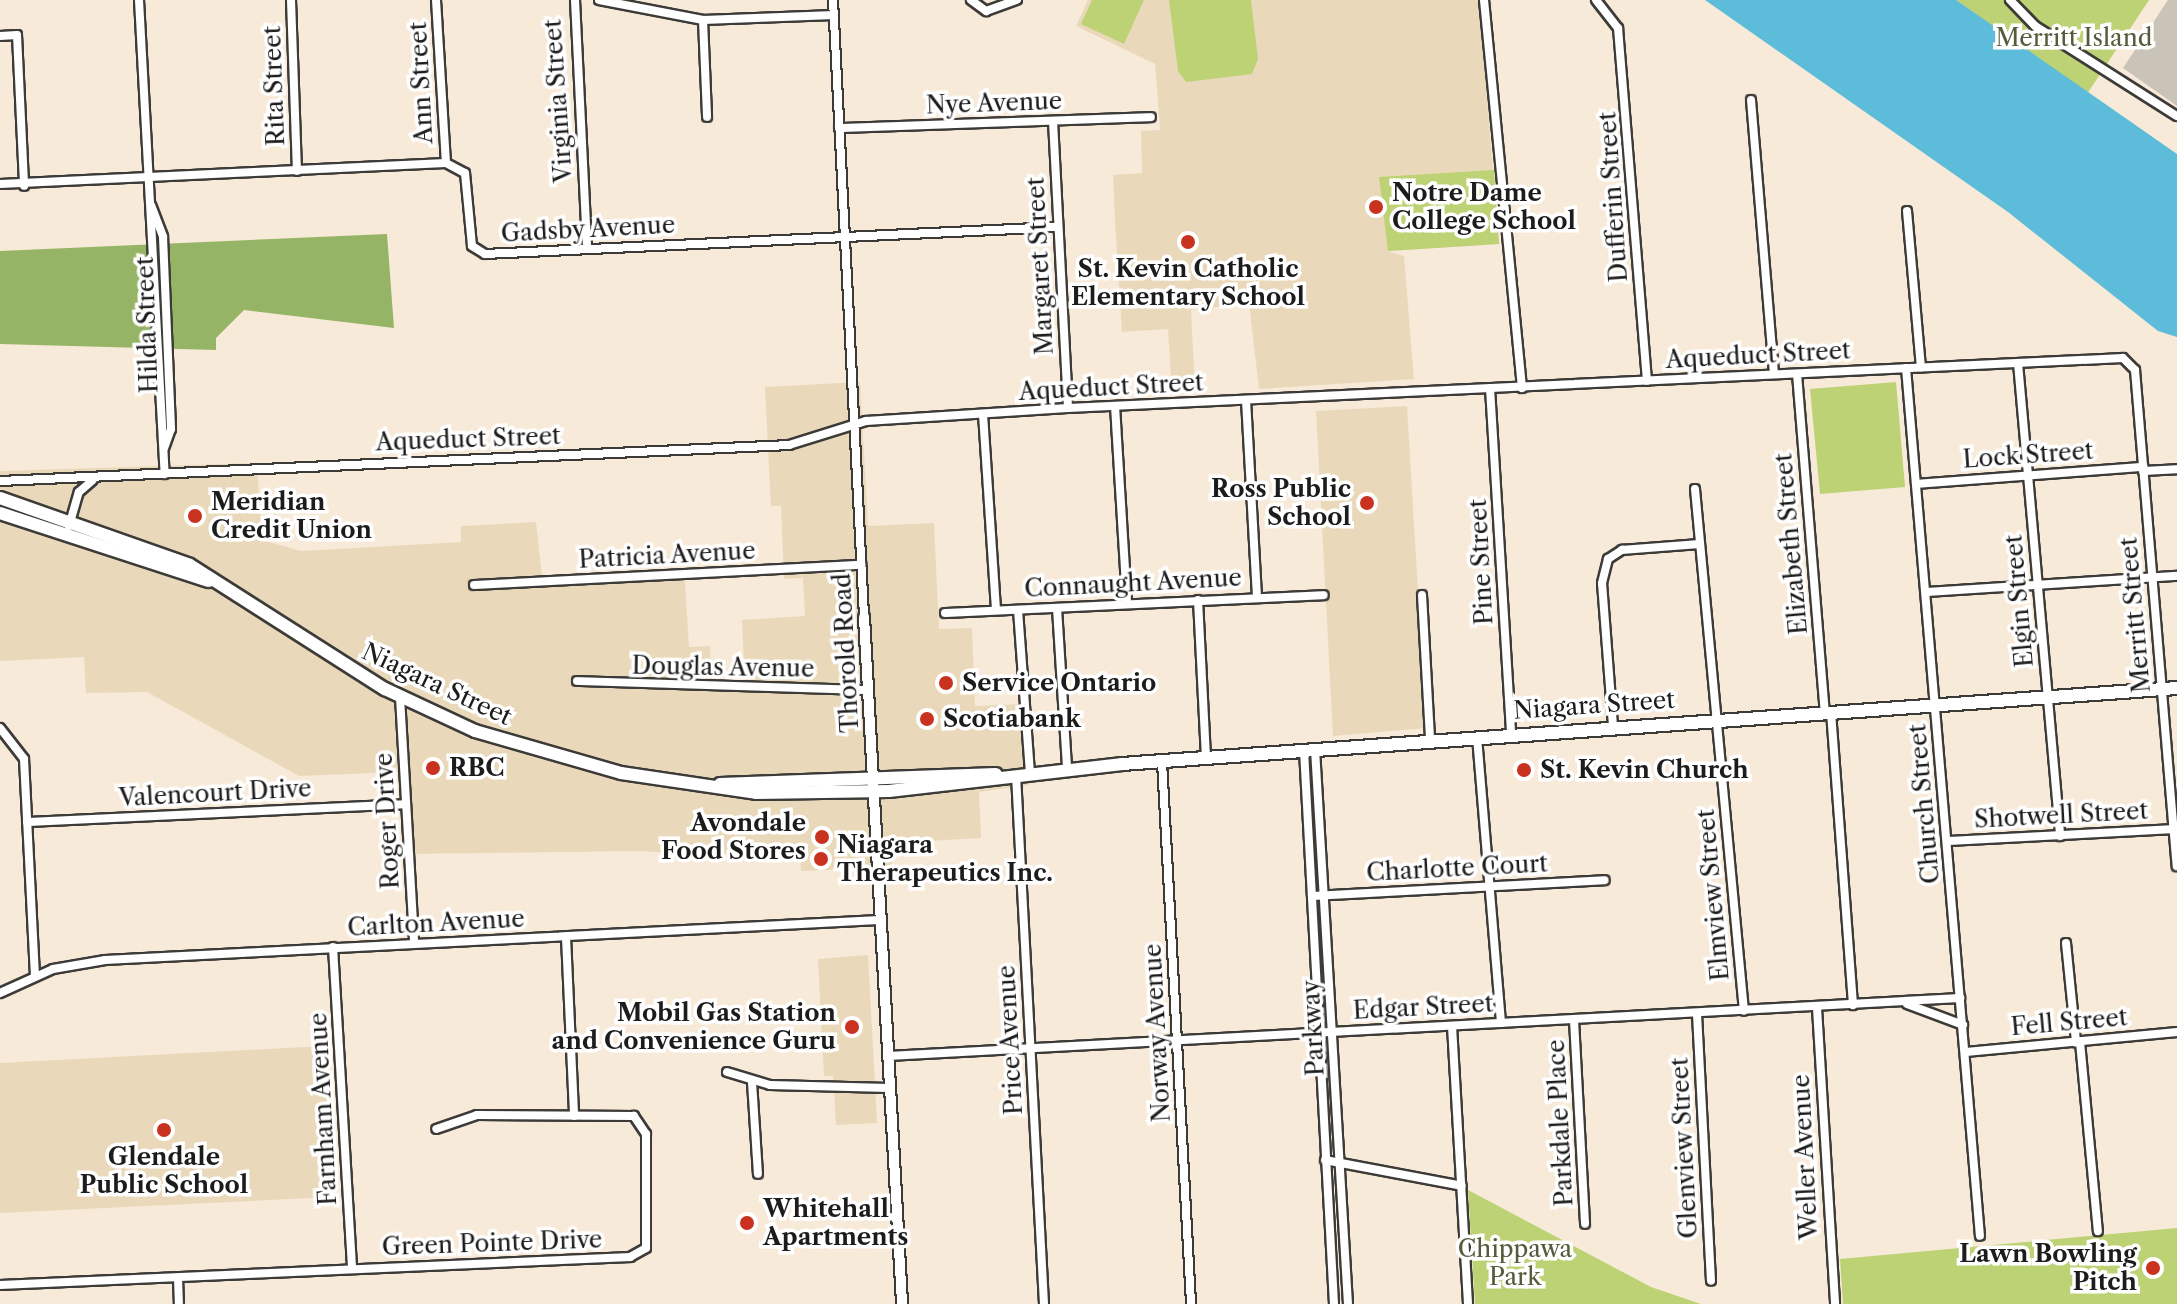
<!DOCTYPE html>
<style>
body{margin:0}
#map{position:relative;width:2177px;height:1304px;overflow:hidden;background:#f8ead8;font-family:"Libre Caslon Text",serif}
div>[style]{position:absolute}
.built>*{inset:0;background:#e9d9ba}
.industrial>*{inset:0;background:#c9c3b8}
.green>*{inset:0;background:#bdd275}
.forest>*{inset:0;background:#96b466}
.water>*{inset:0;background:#5cbcda}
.roads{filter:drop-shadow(2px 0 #3d3b38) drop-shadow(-2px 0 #3d3b38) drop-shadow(0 2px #3d3b38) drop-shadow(0 -2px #3d3b38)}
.minor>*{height:8px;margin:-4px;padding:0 4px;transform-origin:4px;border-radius:4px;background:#fff}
.tertiary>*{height:10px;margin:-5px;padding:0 5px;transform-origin:5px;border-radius:5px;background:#fff}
.secondary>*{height:12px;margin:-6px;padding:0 6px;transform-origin:6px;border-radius:6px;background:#fff}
.dots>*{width:22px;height:22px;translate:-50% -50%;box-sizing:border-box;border:4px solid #fff;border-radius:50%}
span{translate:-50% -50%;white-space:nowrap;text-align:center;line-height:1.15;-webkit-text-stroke:7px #fff;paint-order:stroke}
.park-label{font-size:24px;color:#545c3b}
.street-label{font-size:24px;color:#1c1c1c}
.poi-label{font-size:24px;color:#1c1c1c;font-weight:700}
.left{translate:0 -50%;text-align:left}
.right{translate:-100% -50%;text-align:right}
</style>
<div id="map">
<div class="built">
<i style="clip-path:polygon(1088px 0,1479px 0,1499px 244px,1388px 251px,1404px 256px,1414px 379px,1259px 389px,1249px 303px,1191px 310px,1195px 391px,1172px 392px,1168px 329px,1122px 332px,1115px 221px,1113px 175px,1142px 173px,1141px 131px,1160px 130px,1155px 64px,1076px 26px)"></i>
<i style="clip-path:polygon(860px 382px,868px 526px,934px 523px,939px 629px,972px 628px,975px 706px,1025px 704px,1029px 785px,979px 792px,981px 838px,891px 843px,892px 867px,801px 871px,800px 861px,640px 851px,404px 854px,400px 772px,299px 776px,147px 692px,86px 693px,84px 657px,0 661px,0 471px,257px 463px,262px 540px,301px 551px,461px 542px,461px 526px,536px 522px,542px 576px,684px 569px,689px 647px,710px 646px,712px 686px,745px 684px,742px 620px,805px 616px,803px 578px,784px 579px,781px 506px,771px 506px,765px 387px)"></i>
<i style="clip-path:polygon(1407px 406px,1426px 728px,1333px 736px,1316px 411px)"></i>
<i style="clip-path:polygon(868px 955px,877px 1123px,836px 1125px,833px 1076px,824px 1076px,818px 959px)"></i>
<i style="clip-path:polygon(325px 1046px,332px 1197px,0 1213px,0 1063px)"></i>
</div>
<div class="industrial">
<i style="clip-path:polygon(2168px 0,2177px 0,2177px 106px,2123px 68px)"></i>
</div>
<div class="green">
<i style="clip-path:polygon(1092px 0,1144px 0,1124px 44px,1081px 24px)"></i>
<i style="clip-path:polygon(1169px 0,1251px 0,1258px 59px,1252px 74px,1186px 82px,1178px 71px)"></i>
<i style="clip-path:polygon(1956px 0,2149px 0,2087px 94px)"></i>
<i style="clip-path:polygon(1494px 170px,1499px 244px,1388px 251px,1379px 177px)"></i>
<i style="clip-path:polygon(1896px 382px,1905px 487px,1820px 494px,1810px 389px)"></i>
<i style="clip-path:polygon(1468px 1190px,1651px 1287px,1701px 1304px,1475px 1304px)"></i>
<i style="clip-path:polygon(2177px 1228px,2177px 1304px,1843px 1304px,1840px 1259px)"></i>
</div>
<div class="forest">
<i style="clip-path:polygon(387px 234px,394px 328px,244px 310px,216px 338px,216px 350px,0 344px,0 251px)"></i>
</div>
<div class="water">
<i style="clip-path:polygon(1705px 0,1956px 0,2177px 154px,2177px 337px,2158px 331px,2008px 212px)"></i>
</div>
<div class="roads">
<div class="minor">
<i style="left:139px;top:0;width:475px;rotate:86.9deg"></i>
<i style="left:291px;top:0;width:171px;rotate:88deg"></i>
<i style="left:436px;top:0;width:163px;rotate:86.5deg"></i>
<i style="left:575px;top:0;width:248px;rotate:87.2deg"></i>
<i style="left:599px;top:0;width:106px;rotate:10.9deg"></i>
<i style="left:703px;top:20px;width:131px;rotate:-2.2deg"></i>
<i style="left:833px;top:0;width:618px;rotate:87.12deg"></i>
<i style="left:971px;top:0;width:19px;rotate:36deg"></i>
<i style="left:986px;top:11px;width:33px;rotate:-20deg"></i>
<i style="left:1484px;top:0;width:390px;rotate:84.4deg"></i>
<i style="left:1596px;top:0;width:36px;rotate:52deg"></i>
<i style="left:1618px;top:28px;width:354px;rotate:85.3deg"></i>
<i style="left:2010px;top:0;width:36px;rotate:46deg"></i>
<i style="left:2035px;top:26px;width:168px;rotate:32.4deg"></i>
<i style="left:703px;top:20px;width:97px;rotate:87.6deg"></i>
<i style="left:0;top:36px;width:17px;rotate:-3deg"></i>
<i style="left:17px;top:35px;width:151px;rotate:87.3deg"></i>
<i style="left:1751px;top:100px;width:274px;rotate:85.2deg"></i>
<i style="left:1053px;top:121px;width:287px;rotate:87deg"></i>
<i style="left:839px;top:128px;width:312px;rotate:-2deg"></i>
<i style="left:0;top:184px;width:446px;rotate:-2.7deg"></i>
<i style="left:446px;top:163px;width:21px;rotate:28deg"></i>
<i style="left:465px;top:173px;width:73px;rotate:84.5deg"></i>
<i style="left:472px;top:246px;width:15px;rotate:32deg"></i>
<i style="left:485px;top:254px;width:574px;rotate:-2.7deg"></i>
<i style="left:151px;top:205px;width:34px;rotate:69deg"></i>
<i style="left:163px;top:237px;width:192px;rotate:87.6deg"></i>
<i style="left:171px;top:429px;width:20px;rotate:110deg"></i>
<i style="left:1907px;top:211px;width:157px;rotate:84.9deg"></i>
<i style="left:2018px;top:363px;width:475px;rotate:84.9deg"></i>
<i style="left:1906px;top:368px;width:871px;rotate:85.13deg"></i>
<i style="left:1797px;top:374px;width:339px;rotate:85.3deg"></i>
<i style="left:1490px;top:388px;width:345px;rotate:86.5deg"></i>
<i style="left:1246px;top:400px;width:196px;rotate:86.8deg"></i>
<i style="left:1115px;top:406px;width:197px;rotate:86.5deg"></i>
<i style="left:983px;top:414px;width:195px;rotate:86.2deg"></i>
<i style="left:2143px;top:471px;width:34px;rotate:-3deg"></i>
<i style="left:0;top:481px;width:790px;rotate:-2.61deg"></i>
<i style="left:789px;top:445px;width:81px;rotate:-17.3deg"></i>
<i style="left:866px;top:421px;width:202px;rotate:-3.7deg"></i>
<i style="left:1068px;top:408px;width:1056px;rotate:-2.71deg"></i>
<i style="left:2123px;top:358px;width:17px;rotate:45deg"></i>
<i style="left:2135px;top:370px;width:498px;rotate:85.2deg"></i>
<i style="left:1916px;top:484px;width:228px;rotate:-4.3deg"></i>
<i style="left:1695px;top:489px;width:524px;rotate:84.64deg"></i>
<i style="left:69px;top:526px;width:35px;rotate:-74deg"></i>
<i style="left:79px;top:492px;width:18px;rotate:-41deg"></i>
<i style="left:474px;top:585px;width:388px;rotate:-3deg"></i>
<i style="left:1927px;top:592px;width:251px;rotate:-3.7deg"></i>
<i style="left:1422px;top:595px;width:144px;rotate:86.8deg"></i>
<i style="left:1198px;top:600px;width:157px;rotate:87.1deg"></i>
<i style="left:1057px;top:608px;width:161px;rotate:86.4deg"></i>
<i style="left:1018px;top:610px;width:162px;rotate:85.8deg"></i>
<i style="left:945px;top:613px;width:379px;rotate:-2.7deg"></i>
<i style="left:577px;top:681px;width:291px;rotate:1.8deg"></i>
<i style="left:400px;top:697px;width:246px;rotate:86.7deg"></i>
<i style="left:1831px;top:712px;width:294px;rotate:85.7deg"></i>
<i style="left:1613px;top:726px;width:143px;rotate:-94.4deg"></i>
<i style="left:1602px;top:583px;width:25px;rotate:-76deg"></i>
<i style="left:1608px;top:559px;width:17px;rotate:-33deg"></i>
<i style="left:1622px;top:550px;width:77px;rotate:-4.5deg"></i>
<i style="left:0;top:728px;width:39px;rotate:52deg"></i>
<i style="left:24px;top:759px;width:217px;rotate:87.1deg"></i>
<i style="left:1477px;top:737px;width:287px;rotate:85.2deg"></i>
<i style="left:1315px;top:749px;width:556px;rotate:86.6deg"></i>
<i style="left:1304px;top:750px;width:555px;rotate:86.9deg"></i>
<i style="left:1162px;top:761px;width:544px;rotate:86.94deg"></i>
<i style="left:1016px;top:775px;width:530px;rotate:86.97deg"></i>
<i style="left:27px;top:822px;width:379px;rotate:-2.7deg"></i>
<i style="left:1948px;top:841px;width:228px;rotate:-3deg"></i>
<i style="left:1312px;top:896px;width:293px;rotate:-3.1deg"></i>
<i style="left:566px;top:937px;width:179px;rotate:87.4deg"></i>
<i style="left:2066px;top:943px;width:100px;rotate:84.2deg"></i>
<i style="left:333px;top:947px;width:322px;rotate:86.6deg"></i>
<i style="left:0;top:993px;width:58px;rotate:-24.4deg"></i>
<i style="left:53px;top:969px;width:53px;rotate:-9.8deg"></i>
<i style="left:105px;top:960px;width:775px;rotate:-2.96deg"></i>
<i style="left:1907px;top:1004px;width:60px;rotate:20.6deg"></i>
<i style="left:1817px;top:1008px;width:297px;rotate:86.5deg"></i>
<i style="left:1697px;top:1014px;width:267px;rotate:87deg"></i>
<i style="left:1574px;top:1020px;width:204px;rotate:86.9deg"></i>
<i style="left:1452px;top:1026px;width:278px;rotate:86.7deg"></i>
<i style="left:2080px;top:1042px;width:190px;rotate:84.6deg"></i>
<i style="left:1966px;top:1052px;width:212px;rotate:-5.4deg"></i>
<i style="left:888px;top:1056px;width:1074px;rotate:-3.1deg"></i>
<i style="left:727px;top:1072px;width:45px;rotate:16.8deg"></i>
<i style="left:770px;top:1085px;width:119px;rotate:1.4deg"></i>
<i style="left:752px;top:1082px;width:92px;rotate:86.3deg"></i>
<i style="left:1325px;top:1160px;width:139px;rotate:10.7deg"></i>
<i style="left:178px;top:1278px;width:26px;rotate:88deg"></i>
<i style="left:0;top:1285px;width:631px;rotate:-2.54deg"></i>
<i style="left:630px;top:1257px;width:18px;rotate:-29deg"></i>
<i style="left:646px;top:1248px;width:114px;rotate:-90deg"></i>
<i style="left:646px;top:1134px;width:22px;rotate:-124deg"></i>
<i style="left:634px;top:1116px;width:157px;rotate:-179.6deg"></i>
<i style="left:477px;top:1115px;width:43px;rotate:161.1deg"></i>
</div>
<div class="tertiary">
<i style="left:864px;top:617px;width:688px;rotate:86.83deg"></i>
</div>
<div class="secondary">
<i style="left:0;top:498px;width:201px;rotate:19.4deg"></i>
<i style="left:190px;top:565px;width:231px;rotate:32.5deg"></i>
<i style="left:385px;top:689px;width:99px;rotate:25deg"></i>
<i style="left:475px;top:731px;width:152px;rotate:16deg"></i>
<i style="left:621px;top:773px;width:136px;rotate:8.4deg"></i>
<i style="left:756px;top:793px;width:133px;rotate:-0.9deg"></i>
<i style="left:889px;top:791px;width:235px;rotate:-6.6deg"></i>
<i style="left:1122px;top:764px;width:1058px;rotate:-4.12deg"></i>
<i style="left:0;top:513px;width:219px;rotate:18.1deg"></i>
<i style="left:720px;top:784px;width:276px;rotate:-2.1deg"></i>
</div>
</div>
<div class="dots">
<i style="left:1376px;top:207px;background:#c8321e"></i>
<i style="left:1188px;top:242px;background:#c8321e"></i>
<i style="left:1367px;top:503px;background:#c8321e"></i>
<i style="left:195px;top:516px;background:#c8321e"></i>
<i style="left:946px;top:683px;background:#c8321e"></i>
<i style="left:927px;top:719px;background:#c8321e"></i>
<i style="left:433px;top:768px;background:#c8321e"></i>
<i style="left:1524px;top:770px;background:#c8321e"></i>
<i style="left:822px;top:837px;background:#c8321e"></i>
<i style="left:821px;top:859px;background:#c8321e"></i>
<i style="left:852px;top:1027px;background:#c8321e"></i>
<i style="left:164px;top:1130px;background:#c8321e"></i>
<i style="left:747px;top:1223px;background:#c8321e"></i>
<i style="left:2153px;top:1268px;background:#c8321e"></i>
</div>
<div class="park-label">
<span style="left:2074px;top:38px">Merritt Island</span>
<span style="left:1515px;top:1263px">Chippawa<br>Park</span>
</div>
<div class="street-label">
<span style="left:421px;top:83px;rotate:-93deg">Ann Street</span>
<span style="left:274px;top:86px;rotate:-92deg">Rita Street</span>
<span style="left:558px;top:101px;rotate:-94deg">Virginia Street</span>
<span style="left:994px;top:103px;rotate:-2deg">Nye Avenue</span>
<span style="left:1613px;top:197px;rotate:-94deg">Dufferin Street</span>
<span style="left:588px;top:229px;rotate:-3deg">Gadsby Avenue</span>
<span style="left:1040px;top:266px;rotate:-93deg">Margaret Street</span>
<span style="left:147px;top:325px;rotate:-92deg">Hilda Street</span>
<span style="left:1758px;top:355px;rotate:-3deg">Aqueduct Street</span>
<span style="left:1111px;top:387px;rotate:-3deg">Aqueduct Street</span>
<span style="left:468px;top:439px;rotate:-2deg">Aqueduct Street</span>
<span style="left:2028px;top:455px;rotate:-4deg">Lock Street</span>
<span style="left:1791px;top:544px;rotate:-95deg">Elizabeth Street</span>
<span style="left:667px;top:555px;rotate:-3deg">Patricia Avenue</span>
<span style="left:1481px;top:562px;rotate:-93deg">Pine Street</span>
<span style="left:1133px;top:583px;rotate:-3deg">Connaught Avenue</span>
<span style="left:2019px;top:601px;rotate:-95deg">Elgin Street</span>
<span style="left:2135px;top:615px;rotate:-95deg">Merritt Street</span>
<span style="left:846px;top:653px;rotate:-93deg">Thorold Road</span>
<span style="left:723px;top:667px;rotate:1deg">Douglas Avenue</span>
<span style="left:437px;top:684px;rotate:25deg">Niagara Street</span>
<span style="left:1594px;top:705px;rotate:-4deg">Niagara Street</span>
<span style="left:215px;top:793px;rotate:-3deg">Valencourt Drive</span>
<span style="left:1924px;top:804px;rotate:-95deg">Church Street</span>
<span style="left:2061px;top:815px;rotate:-3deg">Shotwell Street</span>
<span style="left:387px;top:821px;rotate:-93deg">Roger Drive</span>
<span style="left:1457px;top:868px;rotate:-3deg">Charlotte Court</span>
<span style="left:1713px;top:895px;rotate:-95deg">Elmview Street</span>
<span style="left:436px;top:923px;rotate:-3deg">Carlton Avenue</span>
<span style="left:1423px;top:1007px;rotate:-3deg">Edgar Street</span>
<span style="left:2069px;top:1022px;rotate:-5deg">Fell Street</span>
<span style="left:1313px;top:1028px;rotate:-93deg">Parkway</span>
<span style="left:1157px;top:1033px;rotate:-93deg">Norway Avenue</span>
<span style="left:1010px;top:1040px;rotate:-93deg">Price Avenue</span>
<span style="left:323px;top:1109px;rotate:-93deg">Farnham Avenue</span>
<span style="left:1560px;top:1123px;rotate:-93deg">Parkdale Place</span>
<span style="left:1684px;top:1148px;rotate:-93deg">Glenview Street</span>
<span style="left:1805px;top:1157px;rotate:-93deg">Weller Avenue</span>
<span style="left:492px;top:1243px;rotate:-2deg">Green Pointe Drive</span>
</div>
<div class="poi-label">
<span class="left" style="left:1392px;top:207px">Notre Dame<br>College School</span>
<span style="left:1188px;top:283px">St. Kevin Catholic<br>Elementary School</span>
<span class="right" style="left:1351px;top:503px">Ross Public<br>School</span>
<span class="left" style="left:211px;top:516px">Meridian<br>Credit Union</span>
<span class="left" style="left:962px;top:683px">Service Ontario</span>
<span class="left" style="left:943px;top:719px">Scotiabank</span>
<span class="left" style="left:449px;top:768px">RBC</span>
<span class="left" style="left:1540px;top:770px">St. Kevin Church</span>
<span class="right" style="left:806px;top:837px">Avondale<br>Food Stores</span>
<span class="left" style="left:837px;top:859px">Niagara<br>Therapeutics Inc.</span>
<span class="right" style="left:836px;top:1027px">Mobil Gas Station<br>and Convenience Guru</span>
<span style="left:164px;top:1171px">Glendale<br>Public School</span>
<span class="left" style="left:763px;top:1223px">Whitehall<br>Apartments</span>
<span class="right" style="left:2137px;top:1268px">Lawn Bowling<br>Pitch</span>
</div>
</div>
